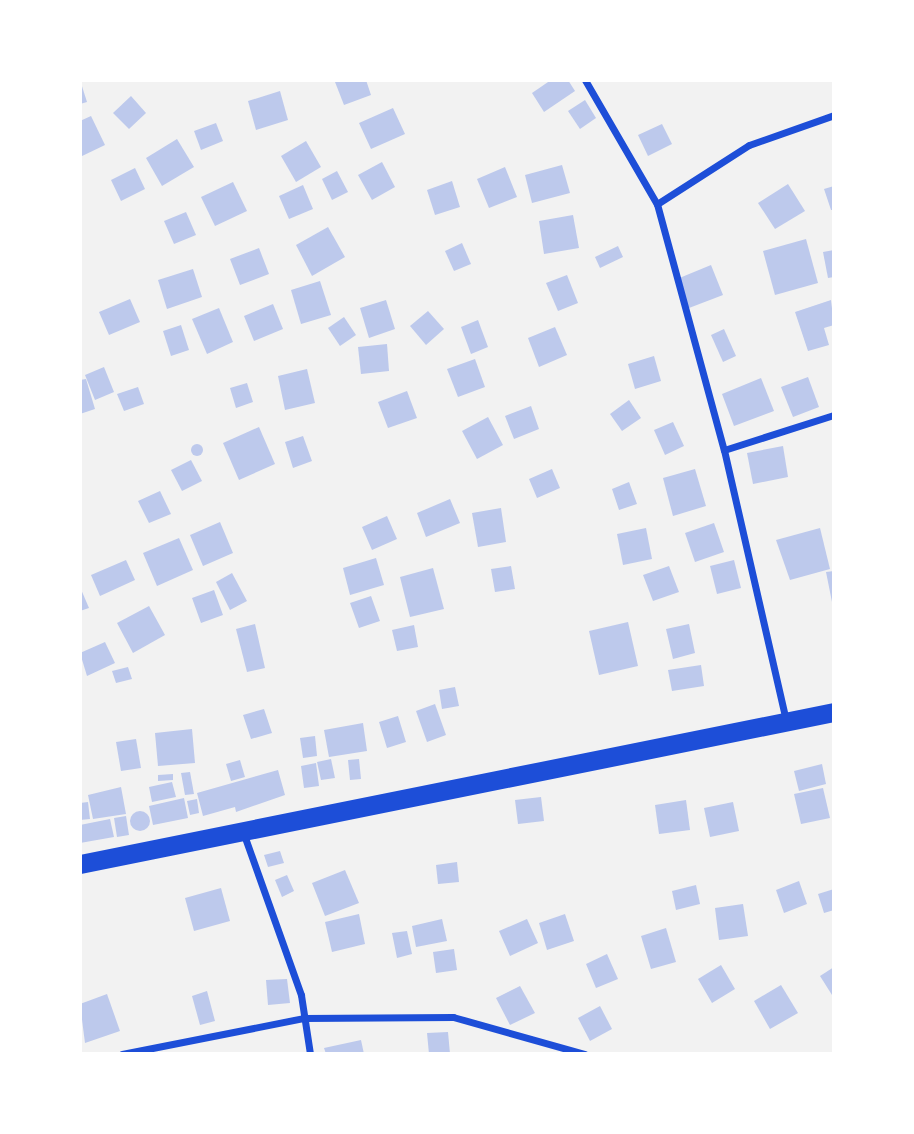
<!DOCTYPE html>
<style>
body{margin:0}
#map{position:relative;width:914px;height:1134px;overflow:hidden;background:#f2f2f2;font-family:"PT Serif",serif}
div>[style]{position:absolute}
.building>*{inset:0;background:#bdc9ec}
.round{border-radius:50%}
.minor>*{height:7px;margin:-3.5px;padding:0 3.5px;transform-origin:3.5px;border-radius:3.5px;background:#1d4ed8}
.trunk>*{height:19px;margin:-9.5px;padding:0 9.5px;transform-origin:9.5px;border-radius:9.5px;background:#1d4ed8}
span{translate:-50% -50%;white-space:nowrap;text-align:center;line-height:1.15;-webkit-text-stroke:5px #fff;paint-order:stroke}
.frame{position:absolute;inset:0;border:82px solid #fff;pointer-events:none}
</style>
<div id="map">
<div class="building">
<i style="clip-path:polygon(80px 80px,87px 102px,80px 104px)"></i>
<i style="clip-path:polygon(366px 80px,371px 95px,344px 105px,335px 82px)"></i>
<i style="clip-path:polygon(551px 80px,568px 80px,575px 91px,544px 112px,532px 93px)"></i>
<i style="clip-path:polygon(280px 91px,288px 120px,256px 130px,248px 101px)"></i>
<i style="clip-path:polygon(131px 96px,146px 113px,129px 129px,113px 113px)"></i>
<i style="clip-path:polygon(585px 100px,596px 118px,580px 129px,568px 111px)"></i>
<i style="clip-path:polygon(393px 108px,405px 134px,371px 149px,359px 123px)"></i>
<i style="clip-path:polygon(91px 116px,105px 145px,80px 157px,80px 121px)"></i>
<i style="clip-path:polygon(216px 123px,223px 141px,201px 150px,194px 131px)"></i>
<i style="clip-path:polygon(662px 124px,672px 144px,648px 156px,638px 135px)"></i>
<i style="clip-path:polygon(177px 139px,194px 167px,162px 186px,146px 158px)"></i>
<i style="clip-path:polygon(306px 141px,321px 167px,296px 182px,281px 156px)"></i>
<i style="clip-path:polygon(382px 162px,395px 187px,372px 200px,358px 175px)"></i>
<i style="clip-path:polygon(562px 165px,570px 193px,532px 203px,525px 175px)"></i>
<i style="clip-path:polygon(505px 167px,517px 197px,489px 208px,477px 179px)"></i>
<i style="clip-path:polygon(135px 168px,145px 189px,121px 201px,111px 180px)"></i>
<i style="clip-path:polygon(337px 171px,348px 192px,332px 200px,322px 179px)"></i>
<i style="clip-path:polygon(452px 181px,460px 207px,435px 215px,427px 190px)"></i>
<i style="clip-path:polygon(233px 182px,247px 211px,215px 226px,201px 197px)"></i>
<i style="clip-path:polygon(788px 184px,805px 211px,775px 229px,758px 203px)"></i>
<i style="clip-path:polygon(303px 185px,313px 209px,289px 219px,279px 196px)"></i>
<i style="clip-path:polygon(834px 186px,834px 210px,831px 210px,824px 189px)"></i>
<i style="clip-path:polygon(186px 212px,196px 235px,174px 244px,164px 221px)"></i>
<i style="clip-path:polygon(573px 215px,579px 248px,544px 254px,539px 221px)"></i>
<i style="clip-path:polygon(328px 227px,345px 257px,312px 276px,296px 245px)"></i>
<i style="clip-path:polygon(806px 239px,818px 283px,775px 295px,763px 251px)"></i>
<i style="clip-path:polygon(462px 243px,471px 264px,454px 271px,445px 251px)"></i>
<i style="clip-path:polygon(618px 246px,623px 257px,600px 268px,595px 257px)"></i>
<i style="clip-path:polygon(259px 248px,269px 274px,240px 285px,230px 259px)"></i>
<i style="clip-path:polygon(834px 250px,834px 277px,828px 278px,823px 252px)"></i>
<i style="clip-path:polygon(711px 265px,723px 295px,689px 308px,677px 279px)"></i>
<i style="clip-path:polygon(193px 269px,202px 297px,167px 309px,158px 280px)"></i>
<i style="clip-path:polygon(567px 275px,578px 303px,558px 311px,546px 283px)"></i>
<i style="clip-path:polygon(320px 281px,331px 315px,301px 324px,291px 290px)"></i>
<i style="clip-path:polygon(130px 299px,140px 322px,109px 335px,99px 312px)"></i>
<i style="clip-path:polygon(386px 300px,395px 329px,369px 338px,360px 308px)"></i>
<i style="clip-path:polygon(831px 300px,834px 325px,824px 328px,829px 345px,808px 351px,795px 312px)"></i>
<i style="clip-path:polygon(273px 304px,283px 329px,254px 341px,244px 316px)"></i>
<i style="clip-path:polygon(219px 308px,233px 342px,207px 354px,192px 319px)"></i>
<i style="clip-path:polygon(428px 311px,444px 329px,426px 345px,410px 326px)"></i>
<i style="clip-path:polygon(344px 317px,356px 335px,340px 346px,328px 328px)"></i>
<i style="clip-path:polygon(478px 320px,488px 347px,471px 354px,461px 327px)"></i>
<i style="clip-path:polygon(181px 325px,189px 350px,171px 356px,163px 331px)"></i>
<i style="clip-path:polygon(555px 327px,567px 355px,539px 367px,528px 338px)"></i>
<i style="clip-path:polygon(724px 329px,736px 356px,723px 362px,711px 335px)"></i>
<i style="clip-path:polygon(387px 344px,389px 371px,361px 374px,358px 347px)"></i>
<i style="clip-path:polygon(654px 356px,661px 381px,635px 389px,628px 364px)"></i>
<i style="clip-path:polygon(475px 359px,485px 387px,458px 397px,447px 369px)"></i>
<i style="clip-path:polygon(104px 367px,114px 392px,95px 400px,85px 375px)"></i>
<i style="clip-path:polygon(307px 369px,315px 403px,285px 410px,278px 376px)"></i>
<i style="clip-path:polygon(808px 377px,819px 407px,793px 417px,781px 387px)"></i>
<i style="clip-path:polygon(761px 378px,774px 411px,734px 426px,722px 394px)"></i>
<i style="clip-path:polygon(86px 379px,95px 409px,80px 414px,80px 380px)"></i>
<i style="clip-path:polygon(247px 383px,253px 402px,236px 408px,230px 388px)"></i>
<i style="clip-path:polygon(138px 387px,144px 404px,124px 411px,117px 394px)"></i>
<i style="clip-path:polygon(407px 391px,417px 418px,388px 428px,378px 402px)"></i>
<i style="clip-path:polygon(629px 400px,641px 418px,622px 431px,610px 414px)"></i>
<i style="clip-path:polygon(531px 406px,539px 429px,514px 439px,505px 416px)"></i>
<i style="clip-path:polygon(488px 417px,503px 445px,477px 459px,462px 431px)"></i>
<i style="clip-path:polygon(673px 422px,684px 446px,665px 455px,654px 430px)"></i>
<i style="clip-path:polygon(259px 427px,275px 464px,239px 480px,223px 443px)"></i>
<i style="clip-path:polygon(303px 436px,312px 461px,293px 468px,285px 442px)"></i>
<i class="round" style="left:191px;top:444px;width:12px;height:12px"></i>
<i style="clip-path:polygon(783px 446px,788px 477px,753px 484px,747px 453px)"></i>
<i style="clip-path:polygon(191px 460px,202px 481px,182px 491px,171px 470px)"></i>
<i style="clip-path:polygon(552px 469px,560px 488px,537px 498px,529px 479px)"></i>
<i style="clip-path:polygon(695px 469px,706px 506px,673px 516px,663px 478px)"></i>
<i style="clip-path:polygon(629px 482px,637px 504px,619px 510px,612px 489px)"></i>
<i style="clip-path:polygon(160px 491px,171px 514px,149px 523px,138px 501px)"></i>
<i style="clip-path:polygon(450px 499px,460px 523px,426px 537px,417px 513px)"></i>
<i style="clip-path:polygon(501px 508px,506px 542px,478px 547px,472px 513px)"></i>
<i style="clip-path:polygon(387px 516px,397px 539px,372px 550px,362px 527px)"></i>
<i style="clip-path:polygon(220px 522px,233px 553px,203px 566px,190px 535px)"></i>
<i style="clip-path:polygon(714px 523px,724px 552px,695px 562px,685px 533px)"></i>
<i style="clip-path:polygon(646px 528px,652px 559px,623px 565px,617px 534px)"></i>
<i style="clip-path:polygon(820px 528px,830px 569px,790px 580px,776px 540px)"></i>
<i style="clip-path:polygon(179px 538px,193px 570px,157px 586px,143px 553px)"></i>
<i style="clip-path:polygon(376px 558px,384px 585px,350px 595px,343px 568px)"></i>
<i style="clip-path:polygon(126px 560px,135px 580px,100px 596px,91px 575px)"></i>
<i style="clip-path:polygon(734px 560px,741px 588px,717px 594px,710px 566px)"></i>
<i style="clip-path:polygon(511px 566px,515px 589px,495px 592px,491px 569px)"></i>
<i style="clip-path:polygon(669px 566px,679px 592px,653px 601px,643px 575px)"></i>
<i style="clip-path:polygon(433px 568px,444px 609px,410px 617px,400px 577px)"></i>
<i style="clip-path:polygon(834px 571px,834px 602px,832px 602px,826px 572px)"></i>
<i style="clip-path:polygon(232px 573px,247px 601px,230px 610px,216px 582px)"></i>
<i style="clip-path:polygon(80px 587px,89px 608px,80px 611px)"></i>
<i style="clip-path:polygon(214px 590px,223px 615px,201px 623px,192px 598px)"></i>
<i style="clip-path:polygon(371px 596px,380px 621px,359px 628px,350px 603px)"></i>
<i style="clip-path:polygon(149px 606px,165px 635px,133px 653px,117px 623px)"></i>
<i style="clip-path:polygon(628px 622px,638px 666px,599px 675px,589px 631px)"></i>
<i style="clip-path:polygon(255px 624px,265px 668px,247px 672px,236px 629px)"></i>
<i style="clip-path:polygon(689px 624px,695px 653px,673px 659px,666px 629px)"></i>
<i style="clip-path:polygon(414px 625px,418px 647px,397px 651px,392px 630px)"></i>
<i style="clip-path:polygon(105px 642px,115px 663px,87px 676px,80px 653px)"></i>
<i style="clip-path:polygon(701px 665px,704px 686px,672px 691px,668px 670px)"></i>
<i style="clip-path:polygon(128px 667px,132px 679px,116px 683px,112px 671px)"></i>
<i style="clip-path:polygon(455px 687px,459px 706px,442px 709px,439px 690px)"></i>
<i style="clip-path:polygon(435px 704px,446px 735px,427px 742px,416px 711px)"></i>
<i style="clip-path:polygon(264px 709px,272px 733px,251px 739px,243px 715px)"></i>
<i style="clip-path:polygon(398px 716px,406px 742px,387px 748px,379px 722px)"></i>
<i style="clip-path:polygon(363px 723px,367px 751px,329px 757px,324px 730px)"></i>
<i style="clip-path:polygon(192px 729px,195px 763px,158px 766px,155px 733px)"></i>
<i style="clip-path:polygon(315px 736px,317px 756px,303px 758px,300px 738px)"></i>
<i style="clip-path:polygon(136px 739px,141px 768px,121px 771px,116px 742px)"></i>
<i style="clip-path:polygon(331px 759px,335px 778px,321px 780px,317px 762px)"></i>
<i style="clip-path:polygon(359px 759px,361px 779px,350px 780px,348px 760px)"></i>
<i style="clip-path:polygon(240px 760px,245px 777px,231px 781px,226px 764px)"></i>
<i style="clip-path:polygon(316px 763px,319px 786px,304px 788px,301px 766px)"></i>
<i style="clip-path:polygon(822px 764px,826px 784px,799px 791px,794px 771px)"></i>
<i style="clip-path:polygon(278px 770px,285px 795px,236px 812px,235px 807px,203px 816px,197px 793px)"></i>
<i style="clip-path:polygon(190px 772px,194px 794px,185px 795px,181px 773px)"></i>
<i style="clip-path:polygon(173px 774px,173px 780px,158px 781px,158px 775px)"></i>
<i style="clip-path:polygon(172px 782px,176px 797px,152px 802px,149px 787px)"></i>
<i style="clip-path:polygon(121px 787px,126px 814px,93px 819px,88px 795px)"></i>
<i style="clip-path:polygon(823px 788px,830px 818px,801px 824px,794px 794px)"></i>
<i style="clip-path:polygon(541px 797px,544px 821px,518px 824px,515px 800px)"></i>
<i style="clip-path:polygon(184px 798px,188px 818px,153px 825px,149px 806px)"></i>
<i style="clip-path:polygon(197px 799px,199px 813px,190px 815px,187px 801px)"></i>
<i style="clip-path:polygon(686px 800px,690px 830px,659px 834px,655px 805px)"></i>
<i style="clip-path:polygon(88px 802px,90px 819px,80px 820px,80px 803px)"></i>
<i style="clip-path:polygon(733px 802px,739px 831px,710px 837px,704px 808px)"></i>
<i class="round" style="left:130px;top:811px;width:20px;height:20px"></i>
<i style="clip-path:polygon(126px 816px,129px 835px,117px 837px,114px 818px)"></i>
<i style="clip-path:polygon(110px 819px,114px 837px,80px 843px,80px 825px)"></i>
<i style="clip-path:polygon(280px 851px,284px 863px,268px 867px,264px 855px)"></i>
<i style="clip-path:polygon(457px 862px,459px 882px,438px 884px,436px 865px)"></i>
<i style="clip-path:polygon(345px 870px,359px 903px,325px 916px,312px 883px)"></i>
<i style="clip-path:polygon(287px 875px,294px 891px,282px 897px,275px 880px)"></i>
<i style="clip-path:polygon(799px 881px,807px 904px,784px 913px,776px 890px)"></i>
<i style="clip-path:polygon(696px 885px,700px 904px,676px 910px,672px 891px)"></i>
<i style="clip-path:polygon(221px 888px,230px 921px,194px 931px,185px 898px)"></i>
<i style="clip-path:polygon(834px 889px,834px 910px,824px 913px,818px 894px)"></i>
<i style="clip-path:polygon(743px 904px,748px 936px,719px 940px,715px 908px)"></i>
<i style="clip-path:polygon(359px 914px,365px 944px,332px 952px,325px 922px)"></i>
<i style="clip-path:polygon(565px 914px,574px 941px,547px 950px,539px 923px)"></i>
<i style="clip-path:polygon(442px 919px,447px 941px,416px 947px,412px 926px)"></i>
<i style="clip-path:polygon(527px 919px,538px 943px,510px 956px,499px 931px)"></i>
<i style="clip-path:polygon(666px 928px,676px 962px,651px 969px,641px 936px)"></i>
<i style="clip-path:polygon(407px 931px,412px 954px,397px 958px,392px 933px)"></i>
<i style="clip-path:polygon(454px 949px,457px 970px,436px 973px,433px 952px)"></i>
<i style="clip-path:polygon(607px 954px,618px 979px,596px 988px,586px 964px)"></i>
<i style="clip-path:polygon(721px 965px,735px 989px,712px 1003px,698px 979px)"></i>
<i style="clip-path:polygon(834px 967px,834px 994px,832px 995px,820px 976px)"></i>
<i style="clip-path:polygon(287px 979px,290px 1003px,268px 1005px,266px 980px)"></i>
<i style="clip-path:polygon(781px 985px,798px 1013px,770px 1029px,754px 1001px)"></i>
<i style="clip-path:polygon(520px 986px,535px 1013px,510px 1025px,496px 998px)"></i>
<i style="clip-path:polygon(207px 991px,215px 1021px,200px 1025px,192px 996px)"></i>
<i style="clip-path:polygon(107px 994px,120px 1031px,85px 1043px,80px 1004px)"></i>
<i style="clip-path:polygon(600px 1006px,612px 1029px,590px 1041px,578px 1018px)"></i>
<i style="clip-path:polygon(448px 1032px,450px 1054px,429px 1054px,427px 1033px)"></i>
<i style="clip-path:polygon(361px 1040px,364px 1054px,326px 1054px,324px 1048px)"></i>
</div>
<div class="minor">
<i style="left:585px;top:80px;width:143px;rotate:59.9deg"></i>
<i style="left:657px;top:204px;width:255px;rotate:74.8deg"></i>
<i style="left:724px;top:450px;width:277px;rotate:77.1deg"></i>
<i style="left:657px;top:204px;width:109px;rotate:-32.7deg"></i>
<i style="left:749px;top:145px;width:90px;rotate:-19.4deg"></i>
<i style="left:724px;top:450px;width:115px;rotate:-17.7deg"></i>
<i style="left:243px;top:832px;width:173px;rotate:70.4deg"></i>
<i style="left:301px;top:995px;width:60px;rotate:81.3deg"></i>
<i style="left:122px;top:1054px;width:186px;rotate:-11.2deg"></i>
<i style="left:304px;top:1018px;width:149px;rotate:-0.4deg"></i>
<i style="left:453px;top:1017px;width:137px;rotate:15.7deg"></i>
</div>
<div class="trunk">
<i style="left:80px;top:864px;width:769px;rotate:-11.4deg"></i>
</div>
<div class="frame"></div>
</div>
